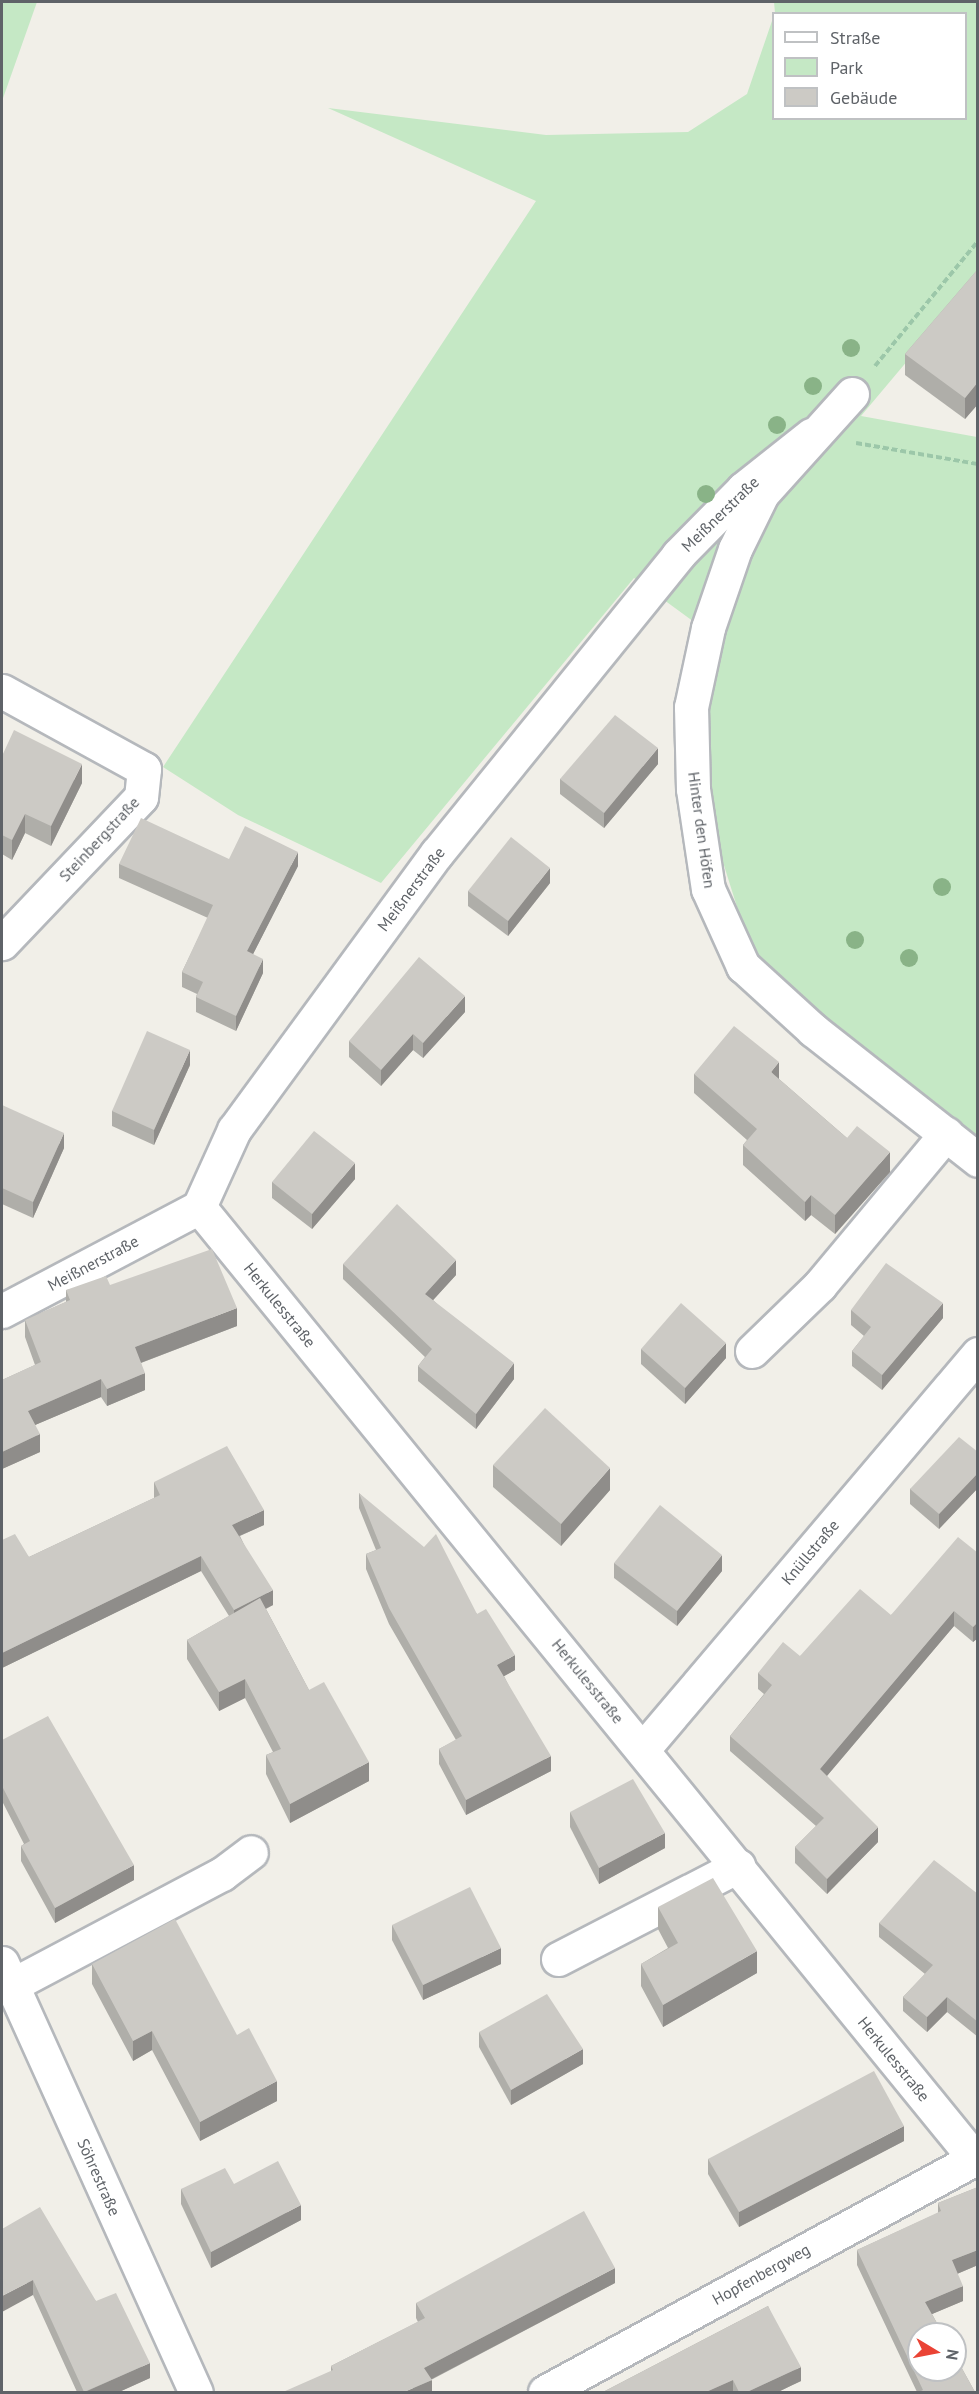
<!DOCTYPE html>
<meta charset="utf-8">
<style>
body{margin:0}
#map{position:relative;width:979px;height:2394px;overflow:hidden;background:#f1efe8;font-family:"PT Sans",sans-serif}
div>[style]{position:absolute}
.green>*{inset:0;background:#c5e8c5}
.path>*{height:4px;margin-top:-2px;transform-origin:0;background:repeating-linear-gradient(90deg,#9cc7a9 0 6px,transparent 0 9px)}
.roads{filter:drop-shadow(2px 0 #b5b8bc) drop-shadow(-2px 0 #b5b8bc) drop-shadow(0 2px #b5b8bc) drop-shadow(0 -2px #b5b8bc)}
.minor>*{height:33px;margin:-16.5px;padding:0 16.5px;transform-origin:16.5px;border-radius:16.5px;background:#fff}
.trees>*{width:18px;height:18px;margin:-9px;border-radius:50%;background:#89b387}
.wall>*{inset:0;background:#afaea9}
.shaded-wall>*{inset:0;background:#8f8d8a}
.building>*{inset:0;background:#cccac5}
span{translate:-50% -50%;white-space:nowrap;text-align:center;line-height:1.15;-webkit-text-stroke:4.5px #fff;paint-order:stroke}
.street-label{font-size:16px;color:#5f6368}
.frame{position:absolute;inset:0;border:3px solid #5f6368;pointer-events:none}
.legend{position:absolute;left:772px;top:12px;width:195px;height:108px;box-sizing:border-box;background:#fff;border:2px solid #bfc1c3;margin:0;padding:8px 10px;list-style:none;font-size:18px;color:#5f6368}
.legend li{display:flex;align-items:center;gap:12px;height:30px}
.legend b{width:30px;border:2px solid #bfc1c3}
.north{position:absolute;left:907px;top:2322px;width:60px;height:60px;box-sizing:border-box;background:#fff;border:2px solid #bfc1c3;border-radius:50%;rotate:100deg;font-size:16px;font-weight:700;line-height:24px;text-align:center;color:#5f6368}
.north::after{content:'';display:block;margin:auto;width:21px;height:27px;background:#ea4335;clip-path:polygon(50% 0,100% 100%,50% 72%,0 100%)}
</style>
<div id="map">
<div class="green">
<i style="clip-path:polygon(2px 2px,37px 2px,2px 101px)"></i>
<i style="clip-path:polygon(774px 2px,977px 2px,977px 278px,861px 416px,977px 437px,977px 1150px,775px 979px,749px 945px,716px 840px,696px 724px,716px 638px,634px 578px,381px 883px,238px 815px,163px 767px,536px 201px,328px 108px,546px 135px,688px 132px,747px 94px,773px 18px,774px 118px,966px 118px,966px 14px,775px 13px)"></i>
</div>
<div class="path">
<i style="left:875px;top:366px;width:162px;rotate:-50.5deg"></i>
<i style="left:856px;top:443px;width:124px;rotate:9.8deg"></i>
</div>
<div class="roads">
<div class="minor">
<i style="left:852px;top:394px;width:135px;rotate:132deg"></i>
<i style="left:762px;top:494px;width:61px;rotate:116.1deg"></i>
<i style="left:735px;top:549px;width:83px;rotate:108.9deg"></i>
<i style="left:708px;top:628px;width:81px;rotate:102.1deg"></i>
<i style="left:691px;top:707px;width:82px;rotate:88.6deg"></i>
<i style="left:693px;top:789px;width:101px;rotate:81.5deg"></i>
<i style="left:708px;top:889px;width:85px;rotate:65.6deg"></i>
<i style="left:743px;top:966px;width:95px;rotate:42.4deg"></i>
<i style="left:813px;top:1030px;width:210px;rotate:38.2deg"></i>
<i style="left:2px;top:691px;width:162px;rotate:28.8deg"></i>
<i style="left:144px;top:769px;width:28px;rotate:96deg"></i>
<i style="left:141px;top:797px;width:202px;rotate:133.6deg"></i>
<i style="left:199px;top:1207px;width:1227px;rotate:50.82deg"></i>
<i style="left:2px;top:1311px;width:223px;rotate:-27.8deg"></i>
<i style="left:199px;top:1207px;width:85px;rotate:-65.6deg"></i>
<i style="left:234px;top:1130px;width:343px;rotate:-53.8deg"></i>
<i style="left:437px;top:853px;width:383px;rotate:-51deg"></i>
<i style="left:678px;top:555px;width:93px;rotate:-45.4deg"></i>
<i style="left:743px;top:489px;width:87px;rotate:-38.5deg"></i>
<i style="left:752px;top:1351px;width:95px;rotate:-44.1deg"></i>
<i style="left:820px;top:1285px;width:197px;rotate:-50.2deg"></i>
<i style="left:643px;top:1749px;width:518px;rotate:-49.7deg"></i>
<i style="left:558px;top:1959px;width:203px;rotate:-27.3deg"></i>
<i style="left:2px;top:1963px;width:471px;rotate:65.7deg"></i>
<i style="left:12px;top:1985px;width:238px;rotate:-27.9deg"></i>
<i style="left:222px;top:1874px;width:36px;rotate:-37deg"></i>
<i style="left:545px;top:2392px;width:493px;rotate:-28.5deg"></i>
</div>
</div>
<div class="trees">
<i style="left:851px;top:348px"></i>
<i style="left:813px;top:386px"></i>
<i style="left:777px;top:425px"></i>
<i style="left:706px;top:494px"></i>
<i style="left:942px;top:887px"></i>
<i style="left:855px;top:940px"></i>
<i style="left:909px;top:958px"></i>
</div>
<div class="wall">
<i style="clip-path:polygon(978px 269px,978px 404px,965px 419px,905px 375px,905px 354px)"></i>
<i style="clip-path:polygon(2px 756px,82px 783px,51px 846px,25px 833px,12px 860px,2px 854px)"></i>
<i style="clip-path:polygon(658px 764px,604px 828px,560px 794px,560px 779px)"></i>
<i style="clip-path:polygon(229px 859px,298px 866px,253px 954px,263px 973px,236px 1031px,196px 1012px,196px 997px,197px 994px,182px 987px,182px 972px,208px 918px,119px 878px,119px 864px)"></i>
<i style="clip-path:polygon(550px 883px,508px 936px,468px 906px,468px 891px)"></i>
<i style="clip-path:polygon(465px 1012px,423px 1058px,413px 1050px,381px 1086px,349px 1057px,349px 1041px)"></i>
<i style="clip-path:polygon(190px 1065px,154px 1145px,112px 1126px,112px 1111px)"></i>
<i style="clip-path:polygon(694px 1074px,779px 1079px,847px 1138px,890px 1172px,835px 1234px,811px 1215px,805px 1221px,743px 1165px,743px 1145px,747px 1140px,694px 1093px)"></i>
<i style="clip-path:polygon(2px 1105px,64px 1148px,33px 1218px,2px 1204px)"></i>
<i style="clip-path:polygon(355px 1179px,312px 1229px,272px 1198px,272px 1182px)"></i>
<i style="clip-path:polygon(343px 1264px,456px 1275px,433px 1300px,514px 1379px,476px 1429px,418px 1381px,418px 1366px,425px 1357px,343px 1279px)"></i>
<i style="clip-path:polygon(110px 1285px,237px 1326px,141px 1363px,145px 1390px,107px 1406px,101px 1397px,35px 1425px,40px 1452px,2px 1469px,2px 1380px,35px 1365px,25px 1337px,25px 1320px,66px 1302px,66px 1290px)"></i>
<i style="clip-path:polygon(851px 1310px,943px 1318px,882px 1390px,852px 1366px,852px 1351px,864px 1336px,851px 1325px)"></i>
<i style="clip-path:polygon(641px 1349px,726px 1358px,685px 1404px,641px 1364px)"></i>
<i style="clip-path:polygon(978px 1452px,978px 1488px,939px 1529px,910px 1504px,910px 1489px)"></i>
<i style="clip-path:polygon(493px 1465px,610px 1490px,561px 1546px,493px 1487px)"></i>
<i style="clip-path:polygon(154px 1482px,264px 1525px,240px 1536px,273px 1605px,266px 1609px,309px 1690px,369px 1781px,290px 1823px,266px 1774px,266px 1755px,273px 1752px,245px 1698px,219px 1711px,187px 1659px,187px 1640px,229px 1616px,201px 1571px,2px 1668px,2px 1540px,29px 1557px,154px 1498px)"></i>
<i style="clip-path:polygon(359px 1493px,477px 1614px,515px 1670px,504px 1676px,551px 1771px,466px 1815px,439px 1764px,439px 1749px,456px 1740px,389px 1624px,366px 1569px,366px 1554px,376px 1550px,359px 1508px)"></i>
<i style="clip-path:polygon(978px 1553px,978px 1638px,973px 1642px,954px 1626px,827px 1776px,878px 1842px,827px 1894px,795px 1863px,795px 1847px,816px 1826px,730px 1751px,730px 1736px,764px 1694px,758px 1689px,758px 1673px,800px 1656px,891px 1615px)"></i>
<i style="clip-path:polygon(614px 1563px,722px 1571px,677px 1626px,614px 1578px)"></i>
<i style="clip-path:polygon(2px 1740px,134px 1880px,55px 1923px,21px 1861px,21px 1846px,24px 1844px,2px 1801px)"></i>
<i style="clip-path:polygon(570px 1812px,665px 1848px,599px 1884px,570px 1827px)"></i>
<i style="clip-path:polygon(978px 1894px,978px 2037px,947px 2012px,927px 2032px,903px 2011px,903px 1997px,925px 1974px,879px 1937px,879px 1923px)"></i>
<i style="clip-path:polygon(658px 1907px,757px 1973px,663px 2027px,641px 1986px,641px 1964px,668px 1948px,658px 1929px)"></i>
<i style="clip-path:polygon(392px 1925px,501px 1964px,423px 2000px,392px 1940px)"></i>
<i style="clip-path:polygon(92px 1964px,277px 2101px,200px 2141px,152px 2050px,133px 2061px,92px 1984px)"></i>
<i style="clip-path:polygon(479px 2032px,583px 2064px,511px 2105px,479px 2047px)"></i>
<i style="clip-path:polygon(904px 2141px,739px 2227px,708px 2174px,708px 2159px)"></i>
<i style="clip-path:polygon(234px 2184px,301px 2220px,211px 2268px,181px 2204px,181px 2189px)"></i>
<i style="clip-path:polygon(978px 2187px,978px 2265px,957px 2274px,963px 2301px,932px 2314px,975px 2392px,917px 2392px,857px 2265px,857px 2250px,938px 2213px,938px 2203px)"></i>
<i style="clip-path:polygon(2px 2229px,96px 2301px,150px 2378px,119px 2392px,77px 2392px,33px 2295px)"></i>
<i style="clip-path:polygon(615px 2283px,431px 2380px,432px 2392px,331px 2371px,331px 2366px,418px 2322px,416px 2318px,416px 2303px)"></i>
<i style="clip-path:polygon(768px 2306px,801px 2381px,778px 2392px,603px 2392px)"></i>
</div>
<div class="shaded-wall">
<i style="clip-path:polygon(978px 382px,978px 404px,965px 419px,965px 398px)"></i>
<i style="clip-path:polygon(658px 748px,658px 764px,604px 828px,604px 813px)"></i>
<i style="clip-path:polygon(82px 764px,82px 783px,51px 846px,51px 826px)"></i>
<i style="clip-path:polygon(25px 814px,25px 833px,12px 860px,12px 840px)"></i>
<i style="clip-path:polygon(298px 852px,298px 866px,247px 966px,247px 951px)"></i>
<i style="clip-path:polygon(550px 868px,550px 883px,508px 936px,508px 921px)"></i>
<i style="clip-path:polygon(263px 959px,263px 973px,236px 1031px,236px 1016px)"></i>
<i style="clip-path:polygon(465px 996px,465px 1012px,423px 1058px,423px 1043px)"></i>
<i style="clip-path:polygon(413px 1034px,413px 1050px,381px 1086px,381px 1070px)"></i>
<i style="clip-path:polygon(190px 1050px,190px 1065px,154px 1145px,154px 1130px)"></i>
<i style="clip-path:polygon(779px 1062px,779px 1082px,771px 1072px)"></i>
<i style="clip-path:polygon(64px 1133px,64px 1148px,33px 1218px,33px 1202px)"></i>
<i style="clip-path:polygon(890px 1152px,890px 1172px,835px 1234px,835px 1215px)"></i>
<i style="clip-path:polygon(355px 1163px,355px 1179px,312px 1229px,312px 1214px)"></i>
<i style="clip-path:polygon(811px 1195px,811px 1215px,805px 1221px,805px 1202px)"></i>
<i style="clip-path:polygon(456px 1260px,456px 1275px,425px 1309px,425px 1294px)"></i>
<i style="clip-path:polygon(943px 1303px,943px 1318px,882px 1390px,882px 1375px)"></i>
<i style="clip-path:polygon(237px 1308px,237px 1326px,135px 1365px,135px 1347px)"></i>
<i style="clip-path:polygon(726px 1343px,726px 1358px,685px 1404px,685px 1388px)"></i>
<i style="clip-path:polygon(514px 1363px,514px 1379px,476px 1429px,476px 1414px)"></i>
<i style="clip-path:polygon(145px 1373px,145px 1390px,107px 1406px,107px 1389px)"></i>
<i style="clip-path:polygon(101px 1379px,101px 1397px,28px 1428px,28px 1411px)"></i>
<i style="clip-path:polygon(40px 1434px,40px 1452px,2px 1469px,2px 1452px)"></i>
<i style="clip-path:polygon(610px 1468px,610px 1490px,561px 1546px,561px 1524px)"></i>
<i style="clip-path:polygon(978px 1473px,978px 1488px,939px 1529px,939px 1514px)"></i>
<i style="clip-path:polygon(264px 1510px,264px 1525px,232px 1539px,232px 1525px)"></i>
<i style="clip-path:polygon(722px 1555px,722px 1571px,677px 1626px,677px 1611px)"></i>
<i style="clip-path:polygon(201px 1556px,201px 1571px,2px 1668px,2px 1653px)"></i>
<i style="clip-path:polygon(273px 1590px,273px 1605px,234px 1624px,234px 1610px)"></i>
<i style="clip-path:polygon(954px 1611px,954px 1626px,820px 1784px,820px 1769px)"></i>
<i style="clip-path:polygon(978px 1622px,978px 1638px,973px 1642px,973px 1627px)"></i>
<i style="clip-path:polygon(515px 1655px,515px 1670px,497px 1680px,497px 1665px)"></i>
<i style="clip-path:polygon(245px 1679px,245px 1698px,219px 1711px,219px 1692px)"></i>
<i style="clip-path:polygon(551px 1756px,551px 1771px,466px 1815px,466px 1800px)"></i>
<i style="clip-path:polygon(369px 1762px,369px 1781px,290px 1823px,290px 1804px)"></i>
<i style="clip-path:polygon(878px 1827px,878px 1842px,827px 1894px,827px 1879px)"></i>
<i style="clip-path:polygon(665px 1833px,665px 1848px,599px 1884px,599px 1868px)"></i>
<i style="clip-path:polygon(134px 1865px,134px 1880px,55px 1923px,55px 1908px)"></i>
<i style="clip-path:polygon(501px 1948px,501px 1964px,423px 2000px,423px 1985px)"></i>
<i style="clip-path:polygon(757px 1951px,757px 1973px,663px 2027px,663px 2005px)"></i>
<i style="clip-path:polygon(947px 1997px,947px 2012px,927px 2032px,927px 2017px)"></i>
<i style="clip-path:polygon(152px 2031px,152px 2050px,133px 2061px,133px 2041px)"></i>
<i style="clip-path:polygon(583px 2049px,583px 2064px,511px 2105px,511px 2090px)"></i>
<i style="clip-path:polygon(277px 2081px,277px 2101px,200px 2141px,200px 2122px)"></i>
<i style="clip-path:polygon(904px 2126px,904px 2141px,739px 2227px,739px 2212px)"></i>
<i style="clip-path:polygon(301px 2205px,301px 2220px,211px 2268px,211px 2252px)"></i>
<i style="clip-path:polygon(978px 2250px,978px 2265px,952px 2276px,952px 2260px)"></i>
<i style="clip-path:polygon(615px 2268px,615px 2283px,424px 2383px,424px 2368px)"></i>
<i style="clip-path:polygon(33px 2280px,33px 2295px,2px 2312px,2px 2296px)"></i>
<i style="clip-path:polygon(963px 2286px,963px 2301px,925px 2317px,925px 2302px)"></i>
<i style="clip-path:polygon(150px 2363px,150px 2378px,119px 2392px,85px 2392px)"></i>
<i style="clip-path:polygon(801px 2367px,801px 2381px,778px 2392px,747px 2392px)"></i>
<i style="clip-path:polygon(432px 2380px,432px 2392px,404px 2392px)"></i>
<i style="clip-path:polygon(733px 2380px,733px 2392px,706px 2392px)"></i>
</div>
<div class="building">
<i style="clip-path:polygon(978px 269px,978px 382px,965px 398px,905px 354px)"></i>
<i style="clip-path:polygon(615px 715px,658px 748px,604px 813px,560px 779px)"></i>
<i style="clip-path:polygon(14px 730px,82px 764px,51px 826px,25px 814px,12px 840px,2px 835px,2px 756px)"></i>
<i style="clip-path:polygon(141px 818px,229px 859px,245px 826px,298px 852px,247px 951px,263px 959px,236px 1016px,196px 997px,203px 982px,182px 972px,213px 905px,119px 864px)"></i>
<i style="clip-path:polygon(511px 837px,550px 868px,508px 921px,468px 891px)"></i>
<i style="clip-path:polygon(419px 957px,465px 996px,423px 1043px,413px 1034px,381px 1070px,349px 1041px)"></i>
<i style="clip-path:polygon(734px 1026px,779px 1062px,771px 1072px,847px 1138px,857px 1126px,890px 1152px,835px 1215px,811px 1195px,805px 1202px,743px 1145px,757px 1129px,694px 1074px)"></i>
<i style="clip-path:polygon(147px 1031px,190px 1050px,154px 1130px,112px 1111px)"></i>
<i style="clip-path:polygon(2px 1105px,64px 1133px,33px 1202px,2px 1188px)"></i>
<i style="clip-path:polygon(314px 1131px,355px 1163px,312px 1214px,272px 1182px)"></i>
<i style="clip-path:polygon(397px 1204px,456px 1260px,425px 1294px,514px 1363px,476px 1414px,418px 1366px,432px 1349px,343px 1264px)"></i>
<i style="clip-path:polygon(212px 1249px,237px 1308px,135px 1347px,145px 1373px,107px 1389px,101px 1379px,28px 1411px,40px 1434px,2px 1452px,2px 1380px,41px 1362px,25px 1320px,70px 1300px,66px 1290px,106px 1276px,110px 1285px)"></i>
<i style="clip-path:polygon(886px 1263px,943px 1303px,882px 1375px,852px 1351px,871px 1327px,851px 1310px)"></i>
<i style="clip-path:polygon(681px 1303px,726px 1343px,685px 1388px,641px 1349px)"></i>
<i style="clip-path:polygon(545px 1408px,610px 1468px,561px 1524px,493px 1465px)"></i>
<i style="clip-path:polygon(959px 1437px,978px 1452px,978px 1473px,939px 1514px,910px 1489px)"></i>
<i style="clip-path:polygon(227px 1446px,264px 1510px,232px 1525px,273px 1590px,234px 1610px,201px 1556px,2px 1653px,2px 1540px,15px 1534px,29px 1557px,160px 1495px,154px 1482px)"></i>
<i style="clip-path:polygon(359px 1493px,424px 1547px,436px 1534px,477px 1614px,486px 1609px,515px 1655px,497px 1665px,551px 1756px,466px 1800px,439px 1749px,462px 1736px,389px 1608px,366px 1554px,381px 1548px)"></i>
<i style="clip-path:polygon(660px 1505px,722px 1555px,677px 1611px,614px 1563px)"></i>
<i style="clip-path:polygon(958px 1537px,978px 1553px,978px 1622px,973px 1627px,954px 1611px,820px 1769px,878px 1827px,827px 1879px,795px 1847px,824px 1818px,730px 1736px,772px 1685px,758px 1673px,783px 1642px,800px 1656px,860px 1589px,891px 1615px)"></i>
<i style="clip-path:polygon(260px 1598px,309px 1690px,324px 1682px,369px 1762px,290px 1804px,266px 1755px,281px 1749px,245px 1679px,219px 1692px,187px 1640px)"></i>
<i style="clip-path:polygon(48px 1716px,134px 1865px,55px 1908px,21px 1846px,30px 1841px,2px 1786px,2px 1740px)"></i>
<i style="clip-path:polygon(633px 1779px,665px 1833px,599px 1868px,570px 1812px)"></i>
<i style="clip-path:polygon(934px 1860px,978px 1894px,978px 2022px,947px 1997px,927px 2017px,903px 1997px,933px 1965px,879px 1923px)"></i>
<i style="clip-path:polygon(713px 1878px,757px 1951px,663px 2005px,641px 1964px,678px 1943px,658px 1907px)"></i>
<i style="clip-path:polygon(470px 1887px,501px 1948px,423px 1985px,392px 1925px)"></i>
<i style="clip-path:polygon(175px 1919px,237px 2035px,249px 2028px,277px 2081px,200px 2122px,152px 2031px,133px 2041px,92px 1964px)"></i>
<i style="clip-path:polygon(547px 1994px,583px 2049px,511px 2090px,479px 2032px)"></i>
<i style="clip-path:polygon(874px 2071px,904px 2126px,739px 2212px,708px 2159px)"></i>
<i style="clip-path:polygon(278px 2161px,301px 2205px,211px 2252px,181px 2189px,225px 2168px,234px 2184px)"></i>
<i style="clip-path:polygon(978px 2187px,978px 2250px,952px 2260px,963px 2286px,925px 2302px,943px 2334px,919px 2334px,919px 2370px,955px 2370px,955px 2356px,975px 2392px,919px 2392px,923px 2390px,857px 2250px,941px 2211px,938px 2203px)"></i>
<i style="clip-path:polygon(40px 2207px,96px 2301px,116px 2293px,150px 2363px,84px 2392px,33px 2280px,2px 2296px,2px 2229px)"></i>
<i style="clip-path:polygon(584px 2211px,615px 2268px,424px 2368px,432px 2380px,404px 2392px,283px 2392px,333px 2370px,331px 2366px,425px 2318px,416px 2303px)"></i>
<i style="clip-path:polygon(768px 2306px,801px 2367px,747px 2392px,739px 2392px,733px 2380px,706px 2392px,603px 2392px)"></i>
</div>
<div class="street-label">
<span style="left:720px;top:514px;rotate:-44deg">Meißnerstraße</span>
<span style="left:702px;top:830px;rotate:82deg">Hinter den Höfen</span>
<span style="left:99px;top:839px;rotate:-47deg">Steinbergstraße</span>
<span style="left:411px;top:889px;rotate:-53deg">Meißnerstraße</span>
<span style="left:93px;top:1263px;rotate:-28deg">Meißnerstraße</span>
<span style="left:280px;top:1305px;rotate:51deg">Herkulesstraße</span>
<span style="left:810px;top:1552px;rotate:-50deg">Knüllstraße</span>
<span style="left:588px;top:1681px;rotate:51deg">Herkulesstraße</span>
<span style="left:894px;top:2059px;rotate:51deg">Herkulesstraße</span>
<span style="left:99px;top:2177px;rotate:66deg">Söhrestraße</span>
<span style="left:761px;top:2274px;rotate:-29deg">Hopfenbergweg</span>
</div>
<div class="frame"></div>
<ul class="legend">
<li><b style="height:8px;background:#fff"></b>Straße</li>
<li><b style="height:16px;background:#c5e8c5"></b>Park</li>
<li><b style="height:16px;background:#cccac5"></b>Gebäude</li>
</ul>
<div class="north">N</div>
</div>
